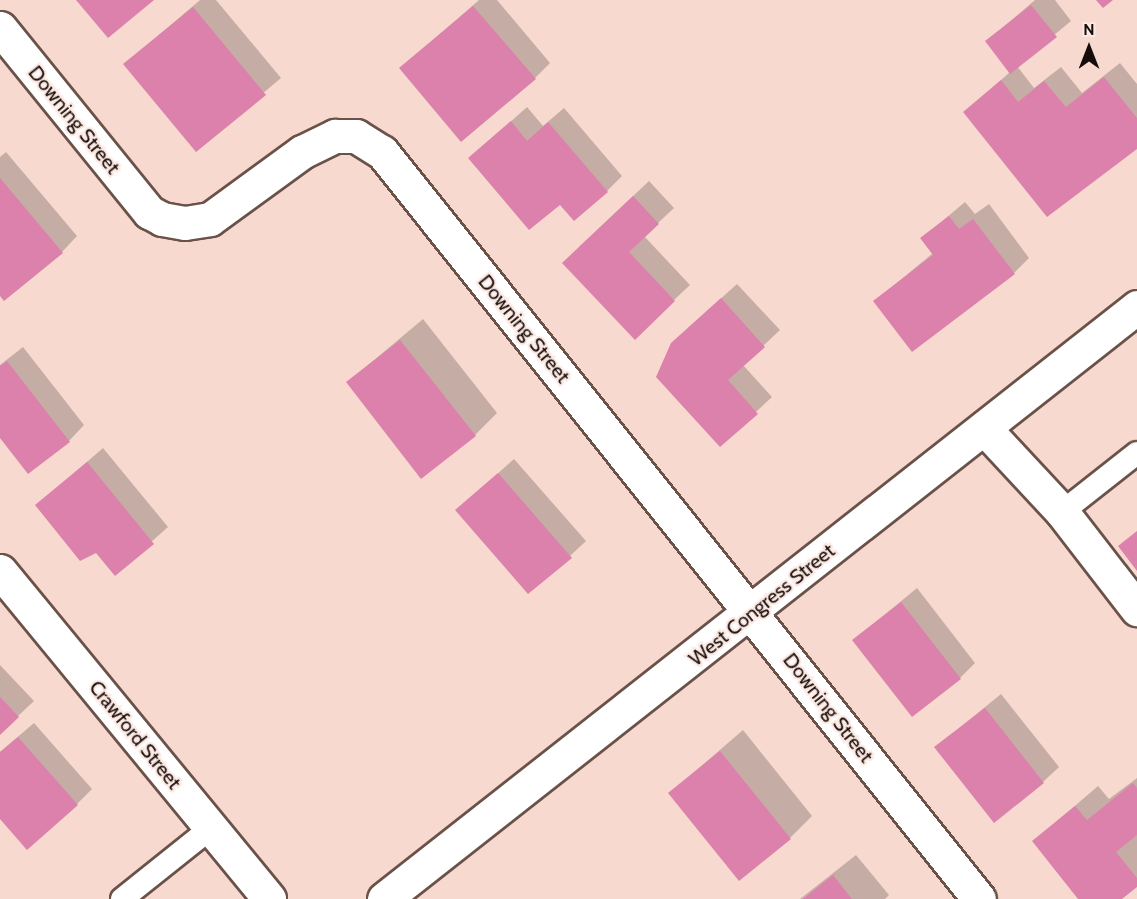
<!DOCTYPE html>
<style>
body{margin:0}
#map{position:relative;width:1137px;height:899px;overflow:hidden;background:#f7d9cf;font-family:Cabin,sans-serif}
div>[style]{position:absolute}
.shadow>*{inset:0;background:#0003}
.building>*{inset:0;background:#db81ab}
.roads{filter:drop-shadow(2px 0 #6a5249) drop-shadow(-2px 0 #6a5249) drop-shadow(0 2px #6a5249) drop-shadow(0 -2px #6a5249)}
.lane>*{height:22px;margin:-11px;padding:0 11px;transform-origin:11px;border-radius:11px;background:#fff}
.street>*{height:33px;margin:-16.5px;padding:0 16.5px;transform-origin:16.5px;border-radius:16.5px;background:#fff}
.secondary>*{height:33px;margin:-16.5px;padding:0 16.5px;transform-origin:16.5px;border-radius:16.5px;background:#fff}
span{translate:-50% -50%;white-space:nowrap;text-align:center;line-height:1.15;-webkit-text-stroke:4.5px #fce9e3;paint-order:stroke}
.street-label{font-size:20px;color:#160c09}
.north{position:absolute;left:1059px;top:18px;width:60px;height:60px;-webkit-text-stroke:4px #fce9e3;paint-order:stroke;rotate:0deg;font-size:16px;font-weight:700;line-height:24px;text-align:center;color:#160c09}
.north::after{content:'';display:block;margin:auto;width:21px;height:27px;background:#160c09;clip-path:polygon(50% 0,100% 100%,50% 72%,0 100%)}
</style>
<div id="map">
<div class="shadow">
<i style="clip-path:polygon(200px 0,216px 0,281px 78px,196px 150px,125px 64px)"></i>
<i style="clip-path:polygon(479px 0,497px 0,550px 63px,535px 78px,401px 68px)"></i>
<i style="clip-path:polygon(1035px 0,1055px 0,1071px 21px,1017px 66px,1034px 88px,1061px 67px,1082px 93px,1120px 63px,1137px 84px,1137px 147px,965px 112px,1010px 72px,987px 41px)"></i>
<i style="clip-path:polygon(527px 107px,543px 126px,564px 108px,622px 176px,607px 191px,560px 203px,470px 158px)"></i>
<i style="clip-path:polygon(6px 152px,77px 236px,62px 252px,0 293px,0 157px)"></i>
<i style="clip-path:polygon(649px 181px,674px 208px,644px 236px,690px 285px,674px 300px,579px 247px)"></i>
<i style="clip-path:polygon(965px 202px,975px 214px,989px 204px,1029px 258px,1014px 273px,875px 301px,933px 253px,922px 238px)"></i>
<i style="clip-path:polygon(737px 284px,780px 330px,743px 365px,772px 397px,720px 445px,688px 328px)"></i>
<i style="clip-path:polygon(423px 319px,497px 413px,475px 435px,348px 382px)"></i>
<i style="clip-path:polygon(23px 347px,84px 425px,69px 441px,0 436px,0 365px)"></i>
<i style="clip-path:polygon(103px 448px,168px 527px,115px 574px,97px 551px,37px 505px)"></i>
<i style="clip-path:polygon(514px 459px,586px 541px,570px 556px,457px 510px)"></i>
<i style="clip-path:polygon(917px 588px,975px 663px,960px 678px,854px 640px)"></i>
<i style="clip-path:polygon(0 665px,34px 701px,0 733px)"></i>
<i style="clip-path:polygon(1001px 694px,1059px 767px,1043px 782px,936px 747px)"></i>
<i style="clip-path:polygon(34px 723px,92px 789px,77px 804px,0 817px,0 752px)"></i>
<i style="clip-path:polygon(743px 730px,812px 816px,790px 838px,670px 793px)"></i>
<i style="clip-path:polygon(1137px 778px,1137px 885px,1119px 899px,1080px 899px,1034px 841px,1098px 786px,1109px 799px)"></i>
<i style="clip-path:polygon(856px 855px,889px 895px,885px 899px,800px 899px)"></i>
</div>
<div class="building">
<i style="clip-path:polygon(76px 0,154px 0,108px 38px)"></i>
<i style="clip-path:polygon(1096px 0,1113px 0,1103px 8px)"></i>
<i style="clip-path:polygon(1031px 5px,1057px 37px,1010px 74px,985px 41px)"></i>
<i style="clip-path:polygon(473px 6px,536px 79px,461px 142px,399px 68px)"></i>
<i style="clip-path:polygon(193px 7px,266px 95px,196px 152px,123px 64px)"></i>
<i style="clip-path:polygon(1104px 77px,1137px 118px,1137px 149px,1047px 217px,963px 112px,1001px 80px,1018px 102px,1044px 81px,1066px 107px)"></i>
<i style="clip-path:polygon(511px 121px,527px 141px,548px 122px,608px 192px,574px 221px,560px 205px,529px 230px,468px 158px)"></i>
<i style="clip-path:polygon(0 178px,63px 253px,4px 301px,0 296px)"></i>
<i style="clip-path:polygon(633px 196px,659px 224px,629px 252px,675px 301px,635px 340px,562px 263px)"></i>
<i style="clip-path:polygon(949px 216px,959px 229px,973px 219px,1015px 274px,912px 352px,873px 301px,933px 255px,920px 238px)"></i>
<i style="clip-path:polygon(721px 298px,765px 347px,728px 380px,758px 414px,720px 447px,656px 377px,671px 343px)"></i>
<i style="clip-path:polygon(400px 340px,476px 436px,421px 479px,346px 382px)"></i>
<i style="clip-path:polygon(7px 361px,70px 442px,28px 474px,0 438px,0 366px)"></i>
<i style="clip-path:polygon(87px 462px,154px 544px,115px 576px,96px 553px,80px 561px,35px 505px)"></i>
<i style="clip-path:polygon(498px 473px,572px 558px,528px 594px,455px 510px)"></i>
<i style="clip-path:polygon(1137px 531px,1137px 571px,1118px 546px)"></i>
<i style="clip-path:polygon(901px 602px,961px 679px,912px 717px,852px 640px)"></i>
<i style="clip-path:polygon(0 697px,19px 717px,0 735px)"></i>
<i style="clip-path:polygon(985px 708px,1044px 783px,994px 823px,934px 747px)"></i>
<i style="clip-path:polygon(18px 737px,78px 805px,27px 850px,0 819px,0 752px)"></i>
<i style="clip-path:polygon(720px 751px,791px 839px,739px 881px,668px 793px)"></i>
<i style="clip-path:polygon(1133px 783px,1137px 788px,1137px 835px,1116px 852px,1137px 878px,1137px 887px,1122px 899px,1078px 899px,1032px 841px,1075px 806px,1087px 820px)"></i>
<i style="clip-path:polygon(833px 875px,852px 899px,803px 899px)"></i>
</div>
<div class="roads">
<div class="lane">
<i style="left:1062px;top:512px;width:95px;rotate:-38.2deg"></i>
<i style="left:122px;top:899px;width:114px;rotate:-38.6deg"></i>
</div>
<div class="street">
<i style="left:0;top:28px;width:237px;rotate:51deg"></i>
<i style="left:149px;top:212px;width:15px;rotate:28deg"></i>
<i style="left:162px;top:219px;width:23px;rotate:10deg"></i>
<i style="left:185px;top:223px;width:25px;rotate:-9deg"></i>
<i style="left:210px;top:219px;width:114px;rotate:-36.1deg"></i>
<i style="left:302px;top:152px;width:37px;rotate:-26deg"></i>
<i style="left:335px;top:136px;width:21px"></i>
<i style="left:356px;top:136px;width:31px;rotate:32deg"></i>
<i style="left:382px;top:152px;width:956px;rotate:51.37deg"></i>
<i style="left:984px;top:428px;width:115px;rotate:47.1deg"></i>
<i style="left:1062px;top:512px;width:123px;rotate:52.3deg"></i>
<i style="left:0;top:571px;width:424px;rotate:50.6deg"></i>
</div>
<div class="secondary">
<i style="left:384px;top:899px;width:958px;rotate:-38.17deg"></i>
</div>
</div>
<div class="street-label">
<span style="left:74px;top:120px;rotate:51deg">Downing Street</span>
<span style="left:524px;top:329px;rotate:51deg">Downing Street</span>
<span style="left:762px;top:605px;rotate:-39deg">West Congress Street</span>
<span style="left:828px;top:708px;rotate:52deg">Downing Street</span>
<span style="left:135px;top:735px;rotate:51deg">Crawford Street</span>
</div>
<div class="north">N</div>
</div>
